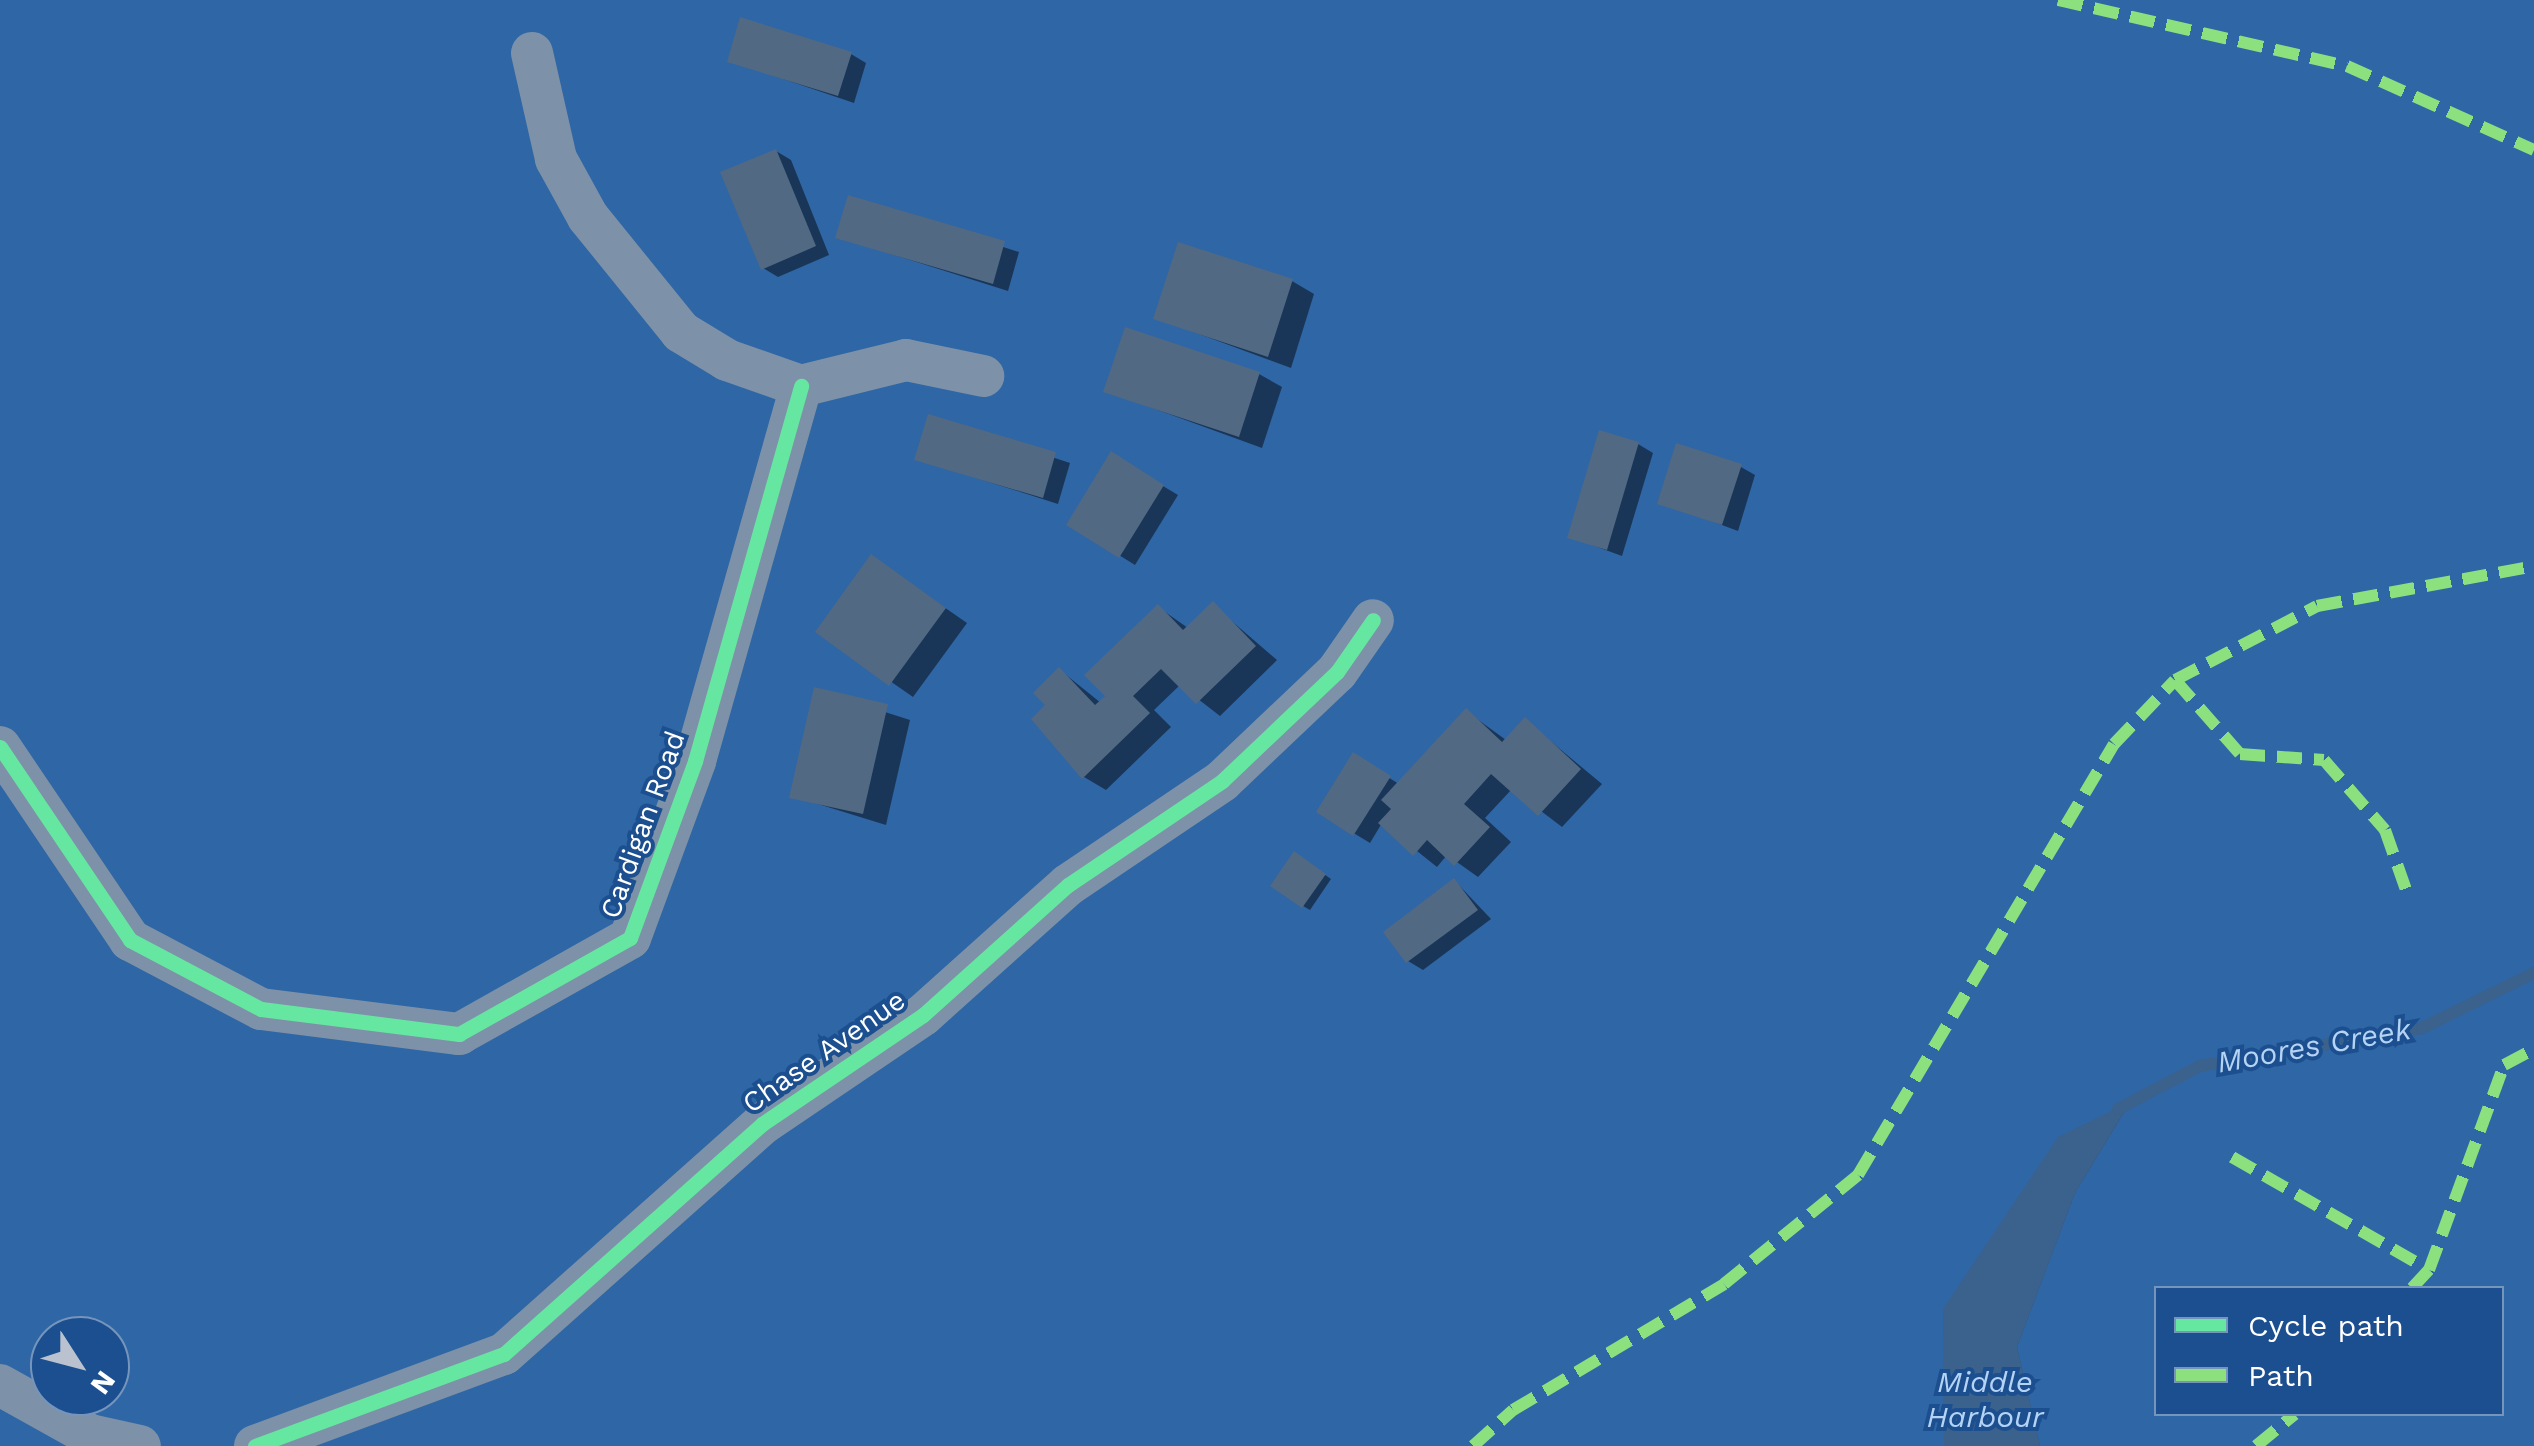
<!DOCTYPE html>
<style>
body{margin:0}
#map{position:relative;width:2534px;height:1446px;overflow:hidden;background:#365274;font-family:"Work Sans",sans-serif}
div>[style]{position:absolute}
.green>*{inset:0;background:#2f66a5}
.water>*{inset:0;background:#3b618d}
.shadow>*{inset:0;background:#0007}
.stream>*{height:12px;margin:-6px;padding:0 6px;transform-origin:6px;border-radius:6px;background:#3b618d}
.building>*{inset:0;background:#526984}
.minor>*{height:42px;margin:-21px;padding:0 21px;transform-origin:21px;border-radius:21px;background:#7d92a8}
.quiet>*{height:12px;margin-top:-6px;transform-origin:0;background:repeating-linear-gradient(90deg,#8de07e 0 25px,transparent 0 37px)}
.cycleway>*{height:15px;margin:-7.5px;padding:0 7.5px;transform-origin:7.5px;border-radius:7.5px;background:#66e7a1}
span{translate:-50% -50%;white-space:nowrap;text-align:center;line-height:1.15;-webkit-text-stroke:8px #1b4f8f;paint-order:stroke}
.street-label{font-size:28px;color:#fff}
.water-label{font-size:30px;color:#b5d3f5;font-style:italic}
.legend{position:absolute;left:2154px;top:1286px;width:350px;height:130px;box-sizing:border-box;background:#1b4f8f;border:2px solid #7695bc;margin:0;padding:12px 18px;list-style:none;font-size:30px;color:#fff}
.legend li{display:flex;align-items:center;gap:20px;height:50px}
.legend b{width:50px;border:2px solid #7695bc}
.north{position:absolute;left:30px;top:1316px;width:100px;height:100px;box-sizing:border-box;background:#1b4f8f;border:2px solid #7695bc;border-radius:50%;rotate:126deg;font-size:28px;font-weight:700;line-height:40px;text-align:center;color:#fff}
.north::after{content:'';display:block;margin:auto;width:35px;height:45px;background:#b9c2ce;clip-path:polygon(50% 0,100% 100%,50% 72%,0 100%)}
</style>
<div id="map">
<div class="green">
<i style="clip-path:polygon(evenodd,0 0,2534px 0,2534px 1446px,2040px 1446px,2017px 1347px,2075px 1193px,2129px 1104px,1948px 1302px,1944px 1446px,0 1446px,0 0,2156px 1288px,2502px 1288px,2502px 1414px,2156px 1414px,2156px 1288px,0 0,50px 1336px,110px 1336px,110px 1396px,50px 1396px,50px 1336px)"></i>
</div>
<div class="water">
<i style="clip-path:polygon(2130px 1102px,2075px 1193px,2017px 1347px,2040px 1446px,1944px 1446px,1943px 1309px,2058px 1137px)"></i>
</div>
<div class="shadow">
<i style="clip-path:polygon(851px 54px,866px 63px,854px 103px,730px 61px)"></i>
<i style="clip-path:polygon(776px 151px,791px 160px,829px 255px,778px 277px,763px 268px)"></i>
<i style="clip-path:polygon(850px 198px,1019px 252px,1008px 291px,838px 237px)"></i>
<i style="clip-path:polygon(1292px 281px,1314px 294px,1291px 368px,1156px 318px)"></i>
<i style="clip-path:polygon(1259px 374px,1282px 387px,1262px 448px,1106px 391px)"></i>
<i style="clip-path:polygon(930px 417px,1070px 463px,1058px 504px,917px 459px)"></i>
<i style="clip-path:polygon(1638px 444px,1653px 453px,1622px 556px,1570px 537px)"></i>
<i style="clip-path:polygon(1111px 455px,1178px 495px,1135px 565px,1069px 524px)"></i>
<i style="clip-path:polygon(1741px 467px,1755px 475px,1738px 531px,1660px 502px)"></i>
<i style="clip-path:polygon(872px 557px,967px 623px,913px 697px,818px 631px)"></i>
<i style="clip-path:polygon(1213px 605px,1277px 660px,1220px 716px,1180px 685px,1154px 710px,1171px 727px,1106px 790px,1084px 777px,1048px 705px,1060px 670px,1101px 703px,1158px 607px,1188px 628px)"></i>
<i style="clip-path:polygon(816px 690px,910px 720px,886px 825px,792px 796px)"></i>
<i style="clip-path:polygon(1466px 711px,1506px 740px,1525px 720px,1602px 784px,1562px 827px,1512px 789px,1485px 818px,1511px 842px,1478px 877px,1447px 855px,1437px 867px,1382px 823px,1370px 843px,1319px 812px,1354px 756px,1399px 784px)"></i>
<i style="clip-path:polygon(1301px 858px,1331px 879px,1310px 910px,1303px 906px)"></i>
<i style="clip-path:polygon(1455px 881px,1491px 919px,1423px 970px,1408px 961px)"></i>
</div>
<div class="stream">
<i style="left:2118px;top:1109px;width:93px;rotate:-27.7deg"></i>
<i style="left:2200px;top:1066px;width:225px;rotate:-9.7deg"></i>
<i style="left:2422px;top:1028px;width:125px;rotate:-26.2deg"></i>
</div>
<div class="building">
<i style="clip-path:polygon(740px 17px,852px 52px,838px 96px,727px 62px)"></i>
<i style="clip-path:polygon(776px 149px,816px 246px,761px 270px,720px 172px)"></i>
<i style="clip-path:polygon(848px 195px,1005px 241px,993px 284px,835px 238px)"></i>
<i style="clip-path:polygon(1178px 242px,1293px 279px,1268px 357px,1153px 319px)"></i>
<i style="clip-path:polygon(1125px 327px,1260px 372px,1239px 437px,1103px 392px)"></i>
<i style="clip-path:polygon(928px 414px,1056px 452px,1043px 498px,914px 460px)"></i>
<i style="clip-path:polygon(1599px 430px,1639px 442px,1607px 550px,1567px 538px)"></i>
<i style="clip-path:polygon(1676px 443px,1742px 464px,1722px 525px,1657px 504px)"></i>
<i style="clip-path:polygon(1111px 451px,1164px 485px,1119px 558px,1066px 525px)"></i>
<i style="clip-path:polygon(871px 554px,946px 608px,889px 686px,815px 632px)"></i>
<i style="clip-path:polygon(1213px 601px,1256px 646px,1196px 704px,1161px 669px,1133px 696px,1150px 713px,1082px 779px,1031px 719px,1045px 705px,1033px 693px,1059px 667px,1095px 705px,1105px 696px,1084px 675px,1158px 604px,1183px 630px)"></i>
<i style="clip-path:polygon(814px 687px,888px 704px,863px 814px,789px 798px)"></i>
<i style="clip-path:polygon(1466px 708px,1502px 742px,1525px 717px,1581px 769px,1538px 816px,1491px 774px,1464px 804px,1490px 827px,1454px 866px,1427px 840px,1413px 856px,1378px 823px,1391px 809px,1381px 800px)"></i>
<i style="clip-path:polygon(1353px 752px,1391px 776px,1353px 836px,1316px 812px)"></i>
<i style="clip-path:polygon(1294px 851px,1326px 874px,1302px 908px,1270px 886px)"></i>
<i style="clip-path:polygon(1454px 878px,1478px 910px,1406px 963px,1383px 932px)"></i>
</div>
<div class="minor">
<i style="left:532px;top:53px;width:109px;rotate:77.2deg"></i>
<i style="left:556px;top:159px;width:66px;rotate:61.1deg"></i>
<i style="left:588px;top:217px;width:148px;rotate:51deg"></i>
<i style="left:681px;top:332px;width:54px;rotate:31.3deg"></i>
<i style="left:727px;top:360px;width:78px;rotate:19.4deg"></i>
<i style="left:801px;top:386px;width:108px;rotate:-13.9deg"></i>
<i style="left:906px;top:360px;width:79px;rotate:11.7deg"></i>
<i style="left:0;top:747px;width:233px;rotate:56deg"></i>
<i style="left:130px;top:940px;width:148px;rotate:27.8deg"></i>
<i style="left:261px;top:1009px;width:200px;rotate:7.2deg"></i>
<i style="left:459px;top:1034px;width:196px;rotate:-29.3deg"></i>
<i style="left:630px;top:938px;width:189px;rotate:-69.8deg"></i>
<i style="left:695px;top:761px;width:390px;rotate:-74.2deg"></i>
<i style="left:0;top:1385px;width:103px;rotate:29.1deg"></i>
<i style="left:90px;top:1435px;width:51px;rotate:12.4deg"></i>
<i style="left:255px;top:1446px;width:265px;rotate:-20.3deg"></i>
<i style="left:504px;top:1354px;width:346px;rotate:-41.7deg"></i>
<i style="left:762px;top:1124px;width:194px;rotate:-34.1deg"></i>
<i style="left:923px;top:1015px;width:195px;rotate:-41.9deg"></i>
<i style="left:1068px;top:885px;width:186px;rotate:-34deg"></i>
<i style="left:1222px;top:781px;width:158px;rotate:-43.5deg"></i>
<i style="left:1337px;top:672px;width:63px;rotate:-55.3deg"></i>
</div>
<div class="quiet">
<i style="left:2058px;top:0;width:296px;rotate:12.9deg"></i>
<i style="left:2347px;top:66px;width:205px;rotate:24.2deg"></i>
<i style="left:2175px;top:680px;width:98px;rotate:48.7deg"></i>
<i style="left:2240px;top:754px;width:84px;rotate:4.1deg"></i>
<i style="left:2324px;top:760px;width:93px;rotate:48.9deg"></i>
<i style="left:2385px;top:830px;width:72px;rotate:70.6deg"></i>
<i style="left:2232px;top:1157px;width:227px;rotate:29.8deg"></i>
<i style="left:2412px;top:1288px;width:25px;rotate:-47deg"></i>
<i style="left:2429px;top:1270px;width:218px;rotate:-69.9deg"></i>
<i style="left:2504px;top:1065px;width:34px;rotate:-28deg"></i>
<i style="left:1473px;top:1446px;width:54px;rotate:-42deg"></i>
<i style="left:1513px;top:1410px;width:246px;rotate:-30.8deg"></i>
<i style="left:1724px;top:1284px;width:173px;rotate:-39.1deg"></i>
<i style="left:1858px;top:1175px;width:501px;rotate:-59.29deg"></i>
<i style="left:2114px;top:744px;width:88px;rotate:-46.4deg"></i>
<i style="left:2175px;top:680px;width:160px;rotate:-27.5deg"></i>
<i style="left:2317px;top:606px;width:221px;rotate:-10.4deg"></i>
<i style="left:2256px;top:1446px;width:50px;rotate:-39.4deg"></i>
</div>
<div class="cycleway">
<i style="left:0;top:747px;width:233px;rotate:56deg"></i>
<i style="left:130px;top:940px;width:148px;rotate:27.8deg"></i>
<i style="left:261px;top:1009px;width:200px;rotate:7.2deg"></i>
<i style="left:459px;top:1034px;width:196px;rotate:-29.3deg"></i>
<i style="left:630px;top:938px;width:189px;rotate:-69.8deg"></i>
<i style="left:695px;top:761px;width:390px;rotate:-74.2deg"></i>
<i style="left:255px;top:1446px;width:265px;rotate:-20.3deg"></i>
<i style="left:504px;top:1354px;width:346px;rotate:-41.7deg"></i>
<i style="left:762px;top:1124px;width:194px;rotate:-34.1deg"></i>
<i style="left:923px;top:1015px;width:195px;rotate:-41.9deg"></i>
<i style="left:1068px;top:885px;width:186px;rotate:-34deg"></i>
<i style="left:1222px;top:781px;width:158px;rotate:-43.5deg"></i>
<i style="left:1337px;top:672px;width:63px;rotate:-55.3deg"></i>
</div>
<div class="street-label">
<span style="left:643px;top:825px;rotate:-70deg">Cardigan Road</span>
<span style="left:824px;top:1052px;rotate:-35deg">Chase Avenue</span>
</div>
<div class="water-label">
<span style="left:2314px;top:1046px;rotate:-10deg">Moores Creek</span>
<span style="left:1985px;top:1399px">Middle<br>Harbour</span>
</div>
<ul class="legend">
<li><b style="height:12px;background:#66e7a1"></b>Cycle path</li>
<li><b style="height:12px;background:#8de07e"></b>Path</li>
</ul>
<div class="north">N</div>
</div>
